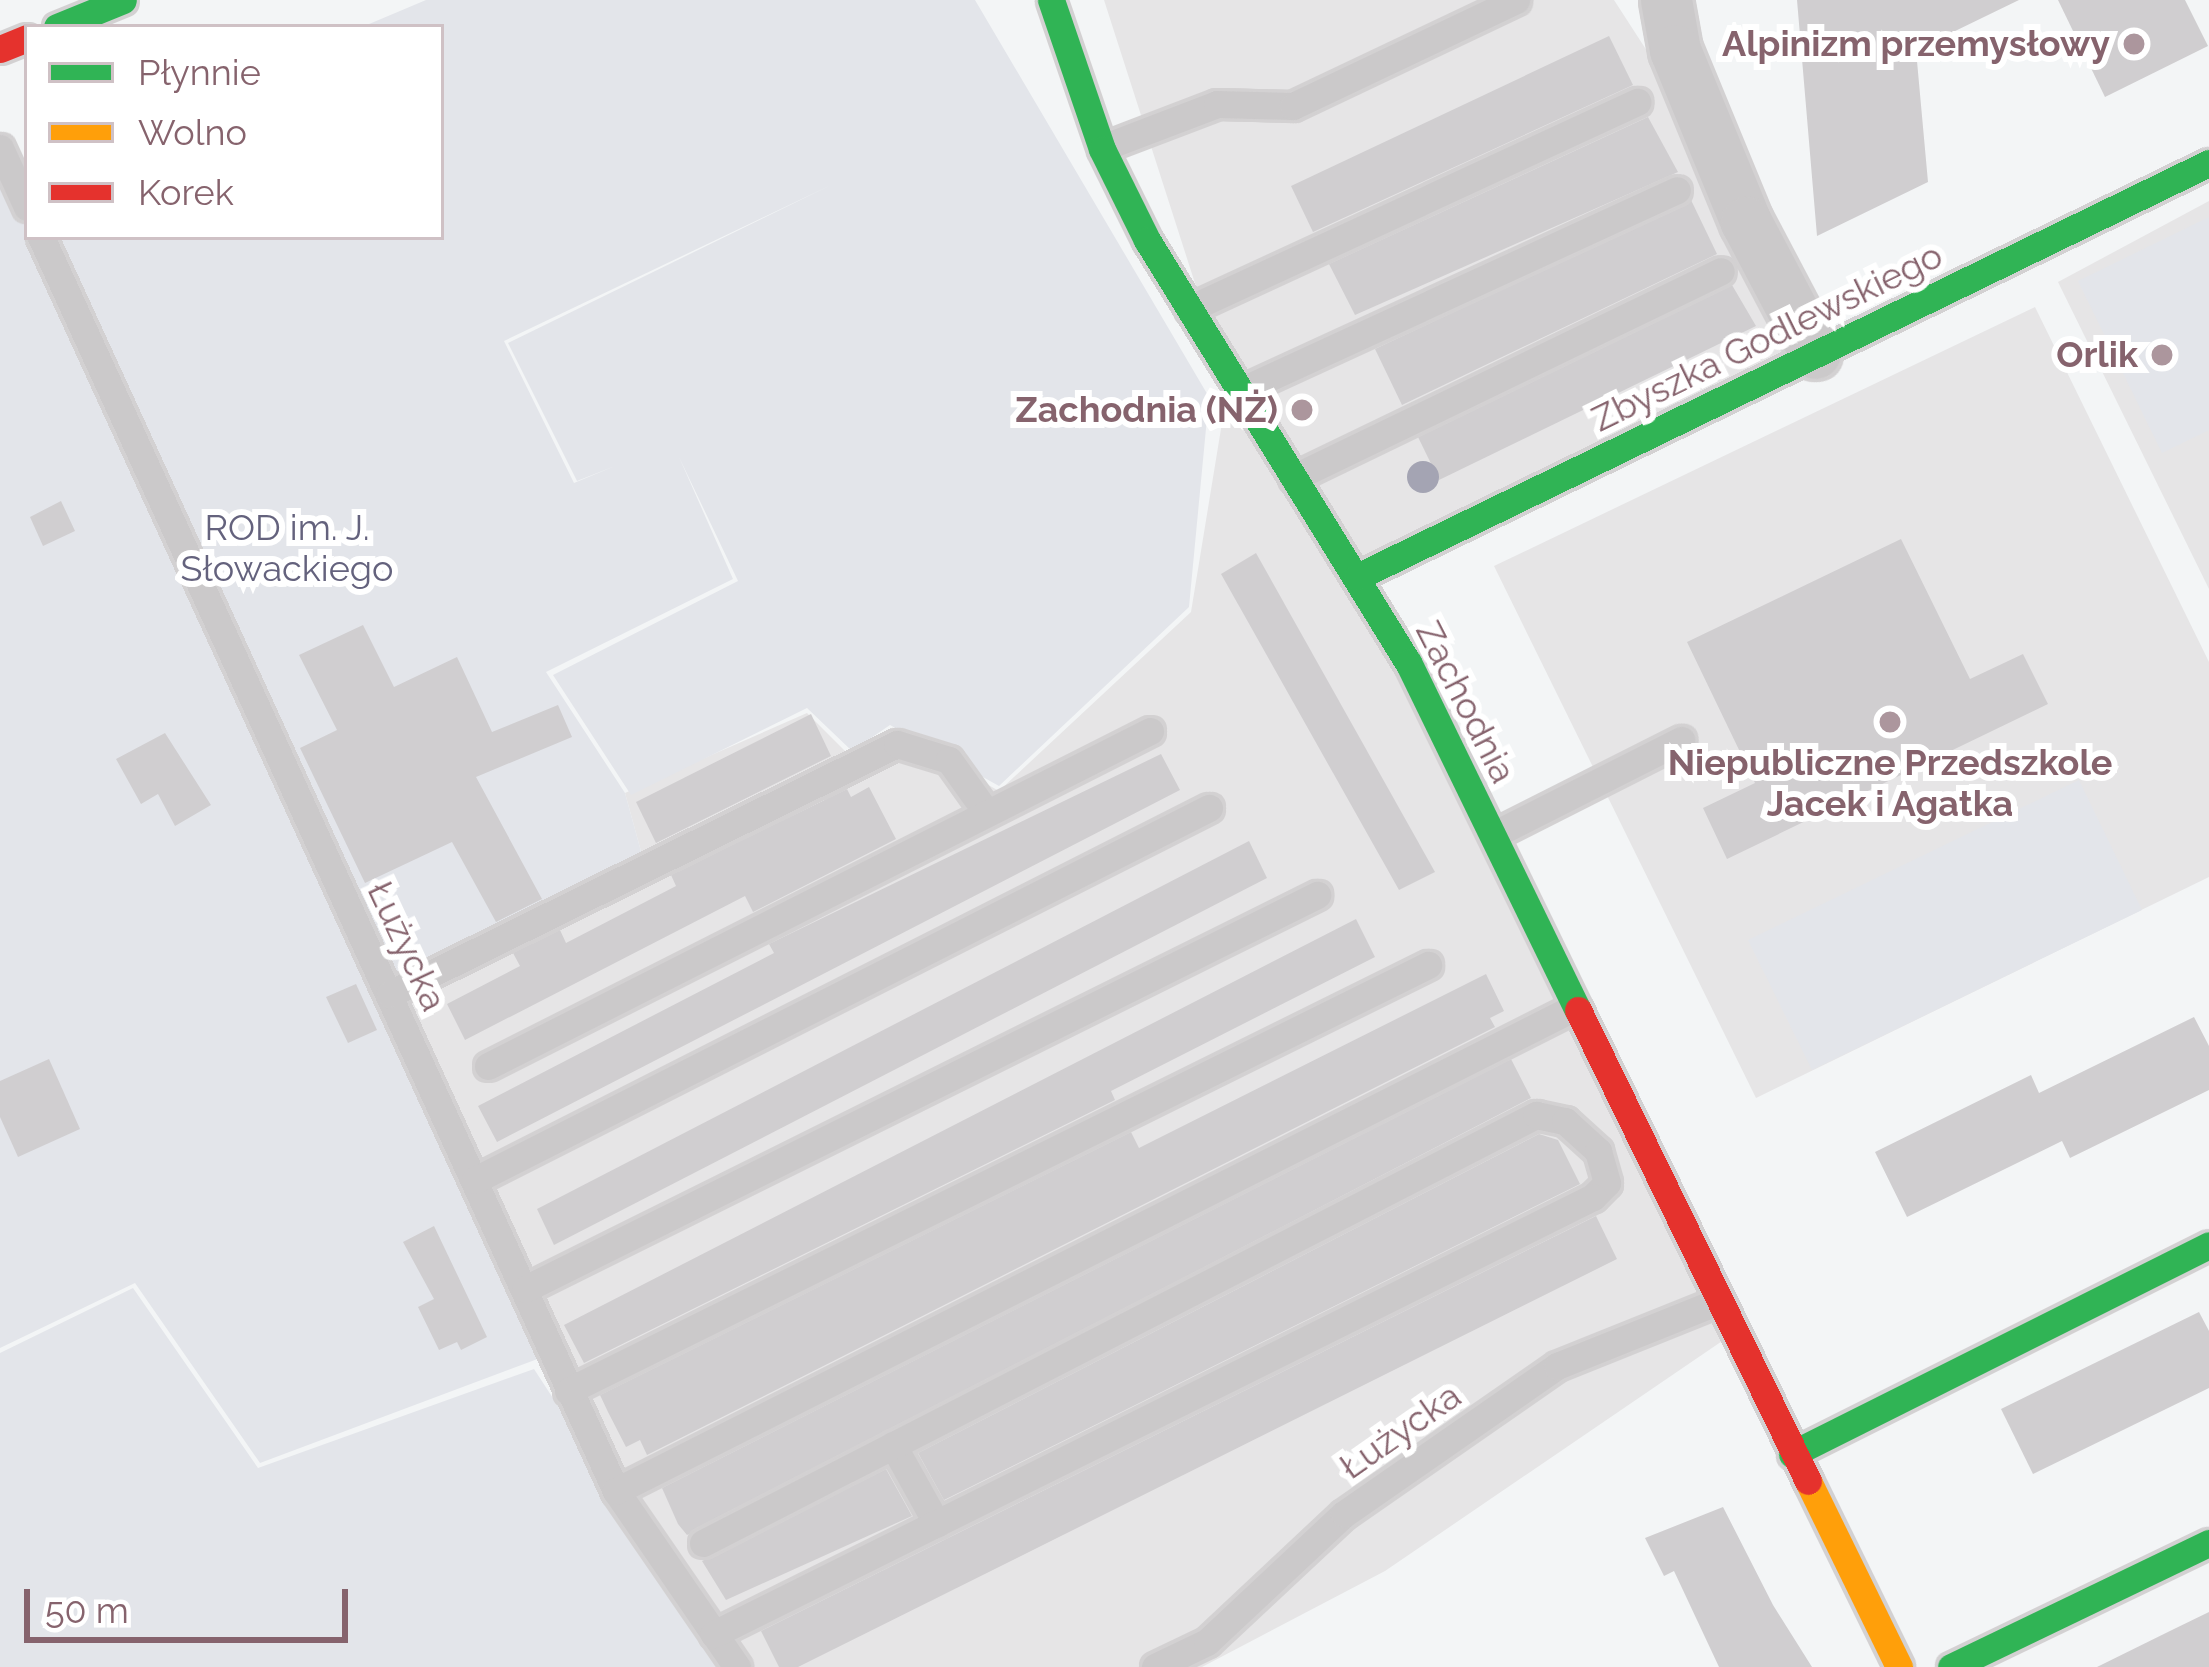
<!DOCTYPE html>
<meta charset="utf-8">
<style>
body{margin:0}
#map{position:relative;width:2209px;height:1667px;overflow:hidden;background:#f3f5f6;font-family:Raleway,sans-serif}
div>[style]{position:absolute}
.built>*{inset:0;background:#e6e5e6}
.green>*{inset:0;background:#e3e5ea}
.building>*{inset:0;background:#d0ced0}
.roads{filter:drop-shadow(3px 0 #d3d1d2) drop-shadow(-3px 0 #d3d1d2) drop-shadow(0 3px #d3d1d2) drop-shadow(0 -3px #d3d1d2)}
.lane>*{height:27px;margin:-13.5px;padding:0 13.5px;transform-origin:13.5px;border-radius:13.5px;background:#cbc9ca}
.street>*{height:51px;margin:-25.5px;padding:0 25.5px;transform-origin:25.5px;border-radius:25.5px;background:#cbc9ca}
.fast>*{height:27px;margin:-13.5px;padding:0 13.5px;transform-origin:13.5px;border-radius:13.5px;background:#30b455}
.slow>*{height:27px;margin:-13.5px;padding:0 13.5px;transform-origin:13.5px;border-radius:13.5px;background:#ff9f0a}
.jam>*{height:27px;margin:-13.5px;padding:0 13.5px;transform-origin:13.5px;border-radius:13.5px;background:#e5322d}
.trees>*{width:32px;height:32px;margin:-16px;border-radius:50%;background:#a4a4b3}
.dots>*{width:33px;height:33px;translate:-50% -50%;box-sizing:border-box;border:6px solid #fff;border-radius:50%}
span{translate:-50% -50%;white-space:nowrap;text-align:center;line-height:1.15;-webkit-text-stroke:12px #fff;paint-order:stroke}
.poi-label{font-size:36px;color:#86636d;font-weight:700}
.right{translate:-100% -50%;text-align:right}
.street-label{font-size:36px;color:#86636d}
.park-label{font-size:36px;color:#64627d}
.legend{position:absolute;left:24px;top:24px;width:420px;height:216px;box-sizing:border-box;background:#fff;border:3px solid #cfc1c5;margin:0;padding:15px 21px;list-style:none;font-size:36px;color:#86636d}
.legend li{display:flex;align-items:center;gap:24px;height:60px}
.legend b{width:60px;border:3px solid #cfc1c5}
.scale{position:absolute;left:24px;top:1589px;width:324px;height:54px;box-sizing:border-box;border:6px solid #86636d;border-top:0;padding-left:15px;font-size:36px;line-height:42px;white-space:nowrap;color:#86636d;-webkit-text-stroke:9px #fff;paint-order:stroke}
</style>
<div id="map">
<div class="built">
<i style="clip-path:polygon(1104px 0,1614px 0,1838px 346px,1360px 574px,1731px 1335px,1385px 1571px,1202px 1667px,737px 1667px,592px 1442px,382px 992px,642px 855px,625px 793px,807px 713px,851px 757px,890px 729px,999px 791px,1191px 612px,1228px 386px)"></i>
<i style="clip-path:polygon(2209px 201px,2209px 589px,2058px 282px)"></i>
<i style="clip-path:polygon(2035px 307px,2209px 662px,2209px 877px,1756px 1098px,1494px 566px)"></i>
</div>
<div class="green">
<i style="clip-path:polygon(evenodd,426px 0,975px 0,1209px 397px,1189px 607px,999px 786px,890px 725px,852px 751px,807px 708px,631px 795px,553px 675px,738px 581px,679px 457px,733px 579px,546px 672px,625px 793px,642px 855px,382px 992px,551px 1354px,260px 1463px,135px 1283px,0 1348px,0 185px,27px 169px,27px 237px,441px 237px,441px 27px,362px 27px,426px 0,831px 185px,508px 343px,577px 481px,615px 466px,574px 483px,504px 341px,831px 185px)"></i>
<i style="clip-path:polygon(2209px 217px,2209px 430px,2162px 453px,2078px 281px)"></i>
<i style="clip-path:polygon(2079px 780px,2142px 910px,1812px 1070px,1748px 940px)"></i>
<i style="clip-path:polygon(133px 1288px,258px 1468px,534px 1369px,728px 1667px,0 1667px,0 1353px)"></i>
</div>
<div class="building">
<i style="clip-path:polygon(1797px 0,2019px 0,1916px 50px,1928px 182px,1817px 236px)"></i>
<i style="clip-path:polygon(2058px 0,2185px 0,2208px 46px,2105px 97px)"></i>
<i style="clip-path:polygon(1609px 36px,1633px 85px,1313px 232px,1291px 186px)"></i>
<i style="clip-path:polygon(1648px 117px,1678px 172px,1355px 315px,1329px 264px)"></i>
<i style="clip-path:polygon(1691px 200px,1717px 254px,1402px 405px,1375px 349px)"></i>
<i style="clip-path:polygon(1732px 285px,1756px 326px,1439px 480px,1418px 437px)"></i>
<i style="clip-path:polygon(61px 501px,75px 531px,43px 546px,30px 517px)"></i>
<i style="clip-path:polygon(1901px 539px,1970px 679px,2023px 654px,2048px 704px,1727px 859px,1703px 808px,1755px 783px,1687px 642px)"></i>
<i style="clip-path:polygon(1256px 553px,1435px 872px,1399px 890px,1221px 574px)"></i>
<i style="clip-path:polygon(363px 625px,394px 687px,457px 657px,492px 732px,558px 705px,572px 737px,476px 777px,542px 899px,496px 922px,452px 842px,365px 883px,300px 748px,337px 730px,299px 655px)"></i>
<i style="clip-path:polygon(811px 714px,831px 756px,656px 843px,636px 802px)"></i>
<i style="clip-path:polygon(165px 733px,211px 805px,175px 826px,158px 794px,141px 804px,116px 759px)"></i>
<i style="clip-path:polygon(1161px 754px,1180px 790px,497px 1142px,478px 1106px,774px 953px,769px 944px)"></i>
<i style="clip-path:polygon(869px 787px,896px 839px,753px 912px,745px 896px,465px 1040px,447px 1004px,520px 966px,513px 953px,560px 930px,566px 943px,676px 886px,671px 875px,847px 789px,851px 797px)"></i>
<i style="clip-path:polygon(1249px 841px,1267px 878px,554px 1245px,537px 1209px)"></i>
<i style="clip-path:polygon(1356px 919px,1375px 957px,1111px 1091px,1115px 1100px,584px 1363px,564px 1325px)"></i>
<i style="clip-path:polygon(1486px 974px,1504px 1011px,1490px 1018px,1495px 1027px,647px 1455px,640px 1440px,626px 1447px,608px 1412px,600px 1395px,1131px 1132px,1139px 1148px)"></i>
<i style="clip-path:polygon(356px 984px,377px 1030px,348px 1043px,326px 997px)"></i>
<i style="clip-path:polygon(2194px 1017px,2209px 1046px,2209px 1090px,2070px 1158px,2062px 1141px,1907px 1217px,1875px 1152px,2031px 1075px,2039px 1093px)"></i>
<i style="clip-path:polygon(49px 1059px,80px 1129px,18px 1157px,0 1117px,0 1081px)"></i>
<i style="clip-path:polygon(1511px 1059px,1531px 1098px,687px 1535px,678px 1524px,662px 1488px)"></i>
<i style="clip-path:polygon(1539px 1134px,1558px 1140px,1580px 1184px,944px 1500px,918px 1453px)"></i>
<i style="clip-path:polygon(1596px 1216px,1617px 1259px,798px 1667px,779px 1667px,761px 1631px)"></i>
<i style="clip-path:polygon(434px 1226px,487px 1337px,461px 1350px,457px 1342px,439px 1350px,418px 1307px,434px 1299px,403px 1242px)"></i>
<i style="clip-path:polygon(2199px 1312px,2209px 1331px,2209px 1388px,2033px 1474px,2001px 1409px)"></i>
<i style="clip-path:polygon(886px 1469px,912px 1516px,726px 1600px,702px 1561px)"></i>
<i style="clip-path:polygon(1723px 1507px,1773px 1605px,1812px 1667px,1719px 1667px,1674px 1571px,1664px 1576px,1645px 1538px)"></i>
<i style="clip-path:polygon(2209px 1612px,2209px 1667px,2097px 1667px,2174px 1629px)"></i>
</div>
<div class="roads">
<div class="lane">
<i style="left:0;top:148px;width:65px;rotate:65.4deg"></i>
<i style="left:1102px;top:148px;width:123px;rotate:-20.9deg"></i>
<i style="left:1217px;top:104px;width:76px;rotate:1.5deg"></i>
<i style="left:1293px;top:106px;width:247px;rotate:-25.4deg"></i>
<i style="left:41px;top:237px;width:1380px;rotate:65.37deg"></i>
<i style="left:616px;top:1491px;width:214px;rotate:55.5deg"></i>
<i style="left:1189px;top:309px;width:494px;rotate:-24.8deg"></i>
<i style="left:1238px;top:392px;width:483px;rotate:-24.7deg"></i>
<i style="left:1293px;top:478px;width:475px;rotate:-25.8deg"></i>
<i style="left:1493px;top:835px;width:211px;rotate:-26.8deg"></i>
<i style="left:390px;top:994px;width:565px;rotate:-26.25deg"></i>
<i style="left:897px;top:744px;width:54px;rotate:17.1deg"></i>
<i style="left:949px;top:760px;width:65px;rotate:54.4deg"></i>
<i style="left:488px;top:1066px;width:742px;rotate:-26.84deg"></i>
<i style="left:475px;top:1180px;width:823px;rotate:-26.88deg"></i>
<i style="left:525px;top:1289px;width:885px;rotate:-26.45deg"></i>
<i style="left:568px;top:1391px;width:960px;rotate:-26.35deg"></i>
<i style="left:893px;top:1445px;width:90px;rotate:60.9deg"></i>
<i style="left:616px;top:1491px;width:1074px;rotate:-26.78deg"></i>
<i style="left:703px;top:1543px;width:937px;rotate:-27.19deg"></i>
<i style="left:1536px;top:1115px;width:30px;rotate:12deg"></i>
<i style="left:1565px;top:1121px;width:45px;rotate:42.3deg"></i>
<i style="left:1598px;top:1151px;width:33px;rotate:74deg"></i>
<i style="left:1607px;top:1183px;width:20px;rotate:135deg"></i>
<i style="left:1593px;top:1197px;width:982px;rotate:153.57deg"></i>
<i style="left:1155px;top:1667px;width:58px;rotate:-25.7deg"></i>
<i style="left:1207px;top:1642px;width:187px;rotate:-43.1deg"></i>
<i style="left:1344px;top:1514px;width:259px;rotate:-34.8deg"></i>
<i style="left:1557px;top:1366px;width:171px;rotate:-21.9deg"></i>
</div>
<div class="street">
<i style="left:1666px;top:0;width:51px;rotate:79.8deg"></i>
<i style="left:1675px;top:50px;width:186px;rotate:67.6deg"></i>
<i style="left:1746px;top:222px;width:148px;rotate:62.2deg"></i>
</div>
<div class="fast">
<i style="left:1051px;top:0;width:157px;rotate:71.1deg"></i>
<i style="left:1102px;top:149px;width:102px;rotate:63.7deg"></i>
<i style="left:1147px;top:240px;width:496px;rotate:58.3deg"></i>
<i style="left:1408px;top:662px;width:387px;rotate:64deg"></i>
<i style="left:57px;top:27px;width:71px;rotate:-22.2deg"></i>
<i style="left:1357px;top:577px;width:947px;rotate:-25.92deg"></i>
<i style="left:1792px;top:1454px;width:466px;rotate:-26.6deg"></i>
<i style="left:1951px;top:1667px;width:286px;rotate:-25.7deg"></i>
</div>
<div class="slow">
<i style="left:1808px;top:1481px;width:207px;rotate:63.9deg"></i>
</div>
<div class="jam">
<i style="left:0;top:49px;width:29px;rotate:-22deg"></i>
<i style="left:1578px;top:1010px;width:524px;rotate:63.97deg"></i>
</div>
</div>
<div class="trees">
<i style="left:1423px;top:477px"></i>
</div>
<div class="dots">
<i style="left:2134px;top:44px;background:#ac969d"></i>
<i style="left:2162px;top:355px;background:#ac969d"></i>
<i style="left:1302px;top:410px;background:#ac969d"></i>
<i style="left:1890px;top:722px;background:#ac969d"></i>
</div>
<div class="poi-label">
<span class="right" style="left:2110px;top:44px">Alpinizm przemysłowy</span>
<span class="right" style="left:2138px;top:355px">Orlik</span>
<span class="right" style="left:1278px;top:410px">Zachodnia (NŻ)</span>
<span style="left:1890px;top:783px">Niepubliczne Przedszkole<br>Jacek i Agatka</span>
</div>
<div class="street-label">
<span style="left:1767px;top:337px;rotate:-26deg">Zbyszka Godlewskiego</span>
<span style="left:1466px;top:702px;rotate:63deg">Zachodnia</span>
<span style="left:407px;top:946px;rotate:65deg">Łużycka</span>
<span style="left:1400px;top:1431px;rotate:-35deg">Łużycka</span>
</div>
<div class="park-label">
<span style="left:287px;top:548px">ROD im. J.<br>Słowackiego</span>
</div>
<ul class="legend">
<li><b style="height:15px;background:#30b455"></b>Płynnie</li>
<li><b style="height:15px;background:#ff9f0a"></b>Wolno</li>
<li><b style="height:15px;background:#e5322d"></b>Korek</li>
</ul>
<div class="scale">50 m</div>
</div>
